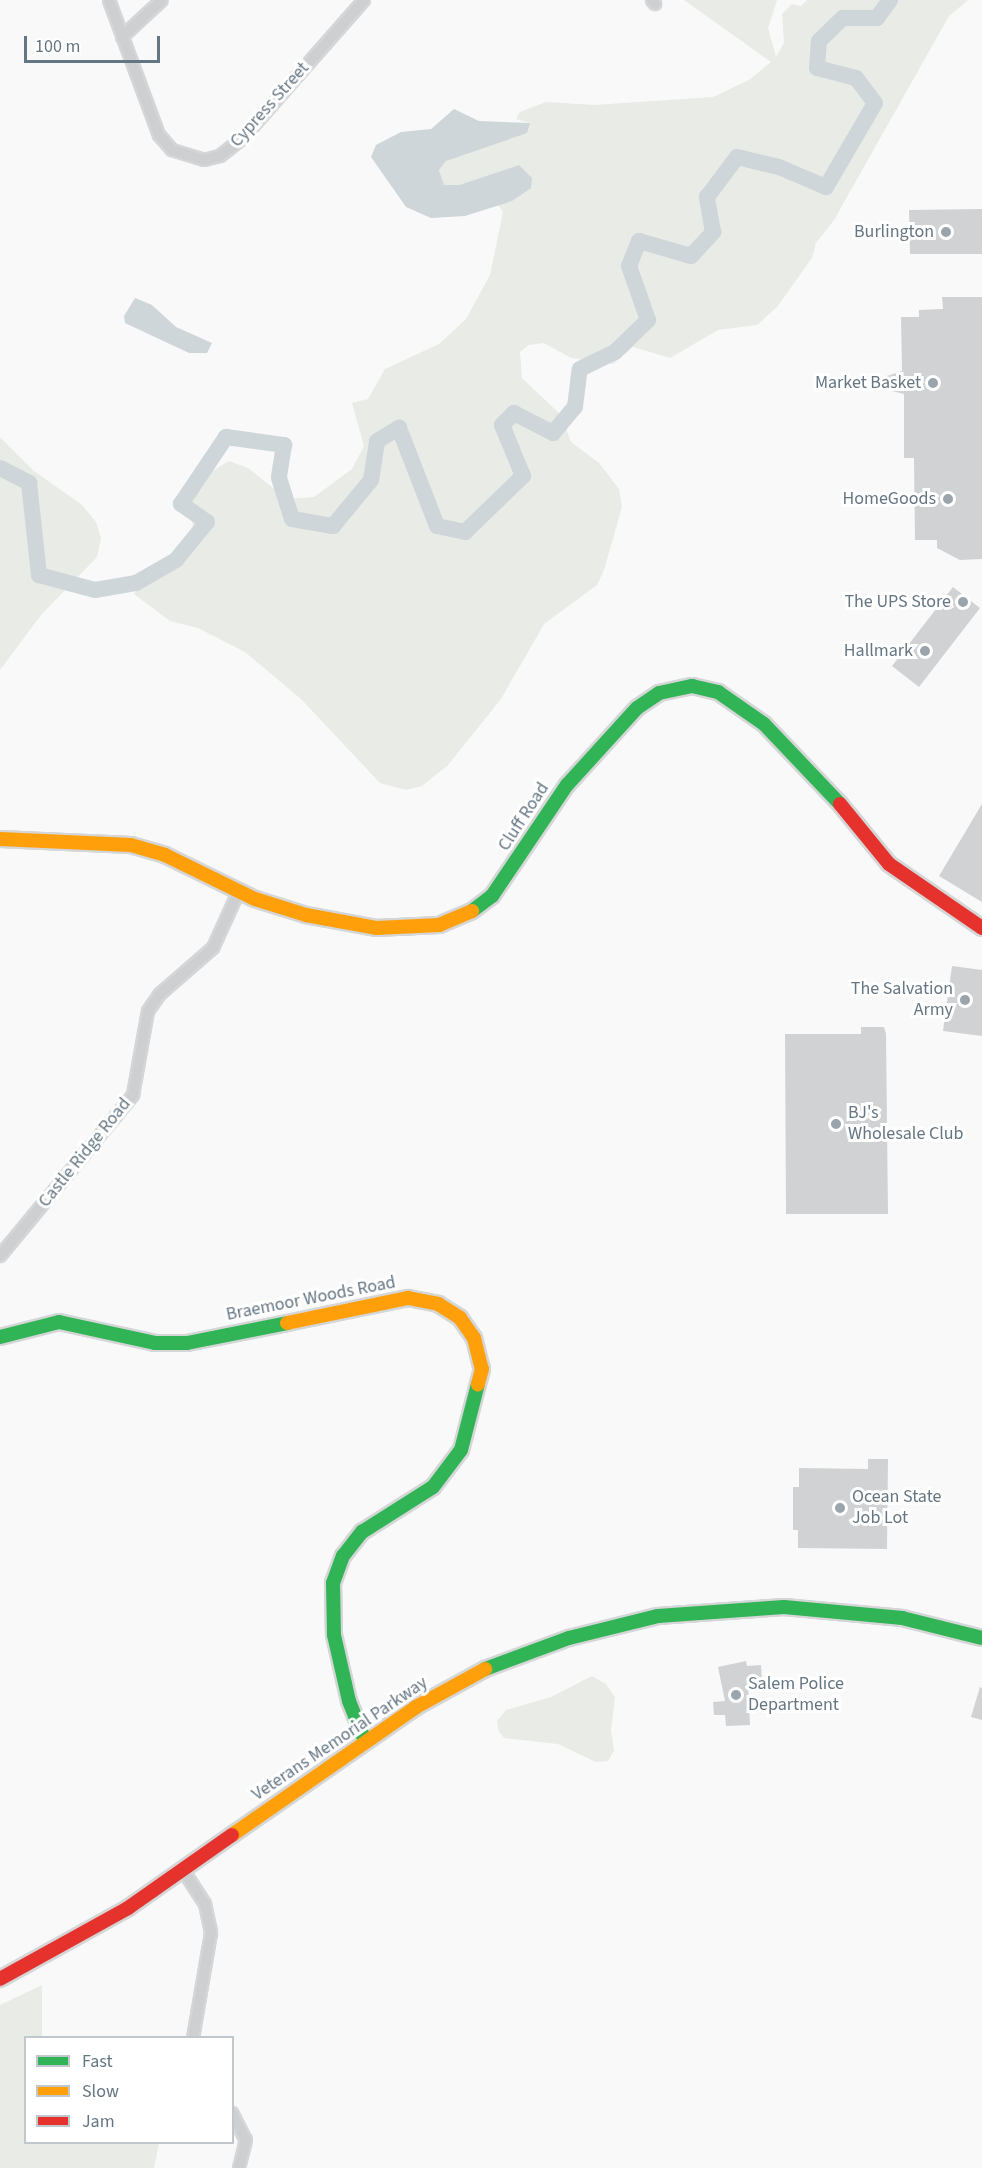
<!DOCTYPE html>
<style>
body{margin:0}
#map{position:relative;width:982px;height:2168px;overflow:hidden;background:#f9f9f9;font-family:"Source Sans 3",sans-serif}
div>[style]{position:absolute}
.green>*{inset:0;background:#e8ebe6}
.water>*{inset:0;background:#ced6d9}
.river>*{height:16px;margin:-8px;padding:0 8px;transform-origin:8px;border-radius:8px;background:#ced6d9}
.building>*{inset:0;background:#d0d2d3}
.roads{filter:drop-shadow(2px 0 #d5d6d7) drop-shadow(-2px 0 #d5d6d7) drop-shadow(0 2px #d5d6d7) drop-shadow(0 -2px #d5d6d7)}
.street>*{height:10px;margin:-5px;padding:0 5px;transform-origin:5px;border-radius:5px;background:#cecfd0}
.fast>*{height:14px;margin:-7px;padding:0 7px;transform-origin:7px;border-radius:7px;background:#30b455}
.slow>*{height:14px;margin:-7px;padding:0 7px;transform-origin:7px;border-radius:7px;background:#ff9f0a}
.jam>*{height:14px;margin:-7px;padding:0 7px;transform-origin:7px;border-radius:7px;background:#e5322d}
.dots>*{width:16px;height:16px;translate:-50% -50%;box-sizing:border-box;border:3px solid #fff;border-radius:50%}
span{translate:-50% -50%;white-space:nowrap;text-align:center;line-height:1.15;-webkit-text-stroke:6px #fff;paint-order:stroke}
.street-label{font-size:18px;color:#657683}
.poi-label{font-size:18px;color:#657683}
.right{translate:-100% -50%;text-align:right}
.left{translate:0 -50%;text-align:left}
.legend{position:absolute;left:24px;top:2036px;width:210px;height:108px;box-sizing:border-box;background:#fff;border:2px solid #c1c8cd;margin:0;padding:8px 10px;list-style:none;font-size:18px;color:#657683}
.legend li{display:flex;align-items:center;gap:12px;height:30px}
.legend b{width:30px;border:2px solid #c1c8cd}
.scale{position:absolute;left:24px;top:36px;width:136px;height:27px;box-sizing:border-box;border:3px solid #657683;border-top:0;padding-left:8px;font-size:18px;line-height:21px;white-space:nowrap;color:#657683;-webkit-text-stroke:4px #fff;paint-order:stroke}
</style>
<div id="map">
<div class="green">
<i style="clip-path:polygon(684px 0,777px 0,768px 28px,776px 57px,784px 43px,782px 14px,792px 4px,801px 6px,807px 0,968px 0,949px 16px,834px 220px,816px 243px,812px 258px,777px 307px,757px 325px,718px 330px,670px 358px,633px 347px,613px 364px,571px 358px,544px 343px,529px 345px,520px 352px,522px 378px,561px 415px,571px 442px,599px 463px,619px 489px,622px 507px,604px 570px,597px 585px,544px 624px,501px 699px,448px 765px,422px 786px,406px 790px,380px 783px,301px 699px,245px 652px,198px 628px,170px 621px,134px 594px,140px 586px,181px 566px,197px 538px,184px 496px,189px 485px,229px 461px,248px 468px,287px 499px,314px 497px,352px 469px,364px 446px,352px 403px,368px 399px,385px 369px,439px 344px,466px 319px,490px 275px,503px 212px,498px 205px,512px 201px,519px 165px,459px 185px,444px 185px,439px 170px,446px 161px,530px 123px,516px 119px,520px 112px,546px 102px,594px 105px,713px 97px,749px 80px,771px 62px)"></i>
<i style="clip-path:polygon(0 437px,34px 471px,82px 505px,96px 522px,101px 538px,97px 557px,41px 615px,0 670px)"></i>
<i style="clip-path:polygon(592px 1676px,606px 1684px,615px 1697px,611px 1730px,614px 1751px,608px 1761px,596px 1762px,558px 1744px,504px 1738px,499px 1732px,497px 1721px,506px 1710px,551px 1697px)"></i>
<i style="clip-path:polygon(42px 1985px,42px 2037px,26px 2038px,26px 2142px,159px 2143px,154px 2168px,0 2168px,0 2005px)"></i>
</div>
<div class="water">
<i style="clip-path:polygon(454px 109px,479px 121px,530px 123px,527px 133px,446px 161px,439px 170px,444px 185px,459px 185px,519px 165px,532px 178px,531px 188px,512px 201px,465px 216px,431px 218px,406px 207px,371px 157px,376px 145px,401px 132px,431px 129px)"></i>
<i style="clip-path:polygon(135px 298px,152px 305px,176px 327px,212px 343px,207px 353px,189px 353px,125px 323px,124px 316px)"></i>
</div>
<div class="river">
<i style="left:0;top:468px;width:33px;rotate:27deg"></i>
<i style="left:29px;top:483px;width:93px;rotate:83.8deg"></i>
<i style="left:39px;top:575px;width:58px;rotate:15deg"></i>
<i style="left:95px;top:590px;width:42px;rotate:-9.7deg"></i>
<i style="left:136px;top:583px;width:46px;rotate:-29.9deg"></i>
<i style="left:176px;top:560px;width:49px;rotate:-50.8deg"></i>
<i style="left:207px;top:522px;width:32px;rotate:-145deg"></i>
<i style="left:181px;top:504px;width:81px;rotate:-56.1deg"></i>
<i style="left:226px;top:437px;width:59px;rotate:7.9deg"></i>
<i style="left:284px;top:445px;width:33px;rotate:99deg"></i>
<i style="left:279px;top:478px;width:43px;rotate:72.4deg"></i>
<i style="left:292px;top:519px;width:42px;rotate:9.7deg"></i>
<i style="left:333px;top:526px;width:60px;rotate:-50.4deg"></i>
<i style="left:371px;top:480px;width:39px;rotate:-81deg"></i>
<i style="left:377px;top:441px;width:26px;rotate:-31deg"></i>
<i style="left:399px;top:428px;width:105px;rotate:68.8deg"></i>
<i style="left:437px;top:526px;width:29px;rotate:12deg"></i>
<i style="left:465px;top:532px;width:81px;rotate:-44deg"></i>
<i style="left:523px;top:476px;width:55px;rotate:-112.4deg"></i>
<i style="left:502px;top:425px;width:17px;rotate:-45deg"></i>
<i style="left:514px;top:413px;width:44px;rotate:27.1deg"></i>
<i style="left:553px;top:433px;width:34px;rotate:-50deg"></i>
<i style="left:575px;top:407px;width:38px;rotate:-83deg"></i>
<i style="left:580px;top:369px;width:39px;rotate:-26deg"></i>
<i style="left:615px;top:352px;width:46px;rotate:-44.1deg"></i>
<i style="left:648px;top:320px;width:57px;rotate:-109.4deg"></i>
<i style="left:629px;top:266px;width:27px;rotate:-68deg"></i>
<i style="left:639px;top:241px;width:54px;rotate:16.1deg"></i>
<i style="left:691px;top:256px;width:33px;rotate:-47deg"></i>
<i style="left:713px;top:232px;width:36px;rotate:-100deg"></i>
<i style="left:707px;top:197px;width:50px;rotate:-53.1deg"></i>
<i style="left:737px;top:157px;width:43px;rotate:13.4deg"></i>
<i style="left:779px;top:167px;width:51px;rotate:23.1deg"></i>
<i style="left:826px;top:187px;width:97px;rotate:-59.7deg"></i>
<i style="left:875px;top:103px;width:31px;rotate:-127deg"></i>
<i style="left:856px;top:78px;width:40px;rotate:-165.6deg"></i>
<i style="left:817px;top:68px;width:27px;rotate:-86deg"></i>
<i style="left:819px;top:41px;width:33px;rotate:-44deg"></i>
<i style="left:843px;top:18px;width:34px"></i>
<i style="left:877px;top:18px;width:22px;rotate:-54deg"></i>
</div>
<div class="building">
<i style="clip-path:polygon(982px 209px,982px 254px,910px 254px,909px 210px)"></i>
<i style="clip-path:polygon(942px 297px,982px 297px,982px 559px,960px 560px,937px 548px,937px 540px,915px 540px,914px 458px,904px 458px,904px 394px,884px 389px,884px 377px,902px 371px,901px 317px,919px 317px,919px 310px,943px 309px)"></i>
<i style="clip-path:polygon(953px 587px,980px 608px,919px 687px,892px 666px)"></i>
<i style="clip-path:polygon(982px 804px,982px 902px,939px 876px)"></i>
<i style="clip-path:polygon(952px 966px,982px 970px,982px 1036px,943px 1031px)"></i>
<i style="clip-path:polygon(861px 1027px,884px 1027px,886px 1034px,888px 1214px,786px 1214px,785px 1034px,861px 1034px)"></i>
<i style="clip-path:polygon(868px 1459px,888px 1459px,887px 1549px,798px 1548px,798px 1530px,793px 1530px,793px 1487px,799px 1487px,799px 1468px,868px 1469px)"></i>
<i style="clip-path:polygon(746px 1661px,747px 1666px,761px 1665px,762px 1682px,748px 1682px,750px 1725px,726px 1726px,725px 1715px,714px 1715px,713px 1702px,725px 1701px,718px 1667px)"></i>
<i style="clip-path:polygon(980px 1687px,982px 1688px,982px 1720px,971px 1717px)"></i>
</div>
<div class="roads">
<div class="street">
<i style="left:109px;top:0;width:144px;rotate:69.7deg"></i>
<i style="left:159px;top:135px;width:20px;rotate:49deg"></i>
<i style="left:172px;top:150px;width:34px;rotate:17deg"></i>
<i style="left:204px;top:160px;width:16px;rotate:-14deg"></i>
<i style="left:220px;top:156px;width:28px;rotate:-38deg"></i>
<i style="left:242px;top:139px;width:185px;rotate:-48.7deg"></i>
<i style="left:652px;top:0;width:5px;rotate:53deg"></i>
<i style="left:122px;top:37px;width:54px;rotate:-42.8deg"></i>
<i style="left:0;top:1256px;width:209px;rotate:-50.4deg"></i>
<i style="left:133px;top:1095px;width:85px;rotate:-79.9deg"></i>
<i style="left:148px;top:1011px;width:21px;rotate:-55deg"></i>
<i style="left:160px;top:994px;width:70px;rotate:-41deg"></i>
<i style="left:213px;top:948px;width:60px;rotate:-65.6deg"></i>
<i style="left:183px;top:1870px;width:40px;rotate:57.1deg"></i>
<i style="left:205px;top:1904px;width:30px;rotate:78deg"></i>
<i style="left:211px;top:1933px;width:107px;rotate:99.7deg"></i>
<i style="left:232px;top:2113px;width:30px;rotate:63deg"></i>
<i style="left:246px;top:2140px;width:29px;rotate:104deg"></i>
</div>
<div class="fast">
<i style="left:472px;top:911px;width:25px;rotate:-37deg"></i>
<i style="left:492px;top:896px;width:134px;rotate:-56deg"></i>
<i style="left:567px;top:785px;width:104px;rotate:-47.7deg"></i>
<i style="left:637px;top:708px;width:27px;rotate:-34deg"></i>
<i style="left:659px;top:693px;width:34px;rotate:-12deg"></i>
<i style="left:692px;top:686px;width:27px;rotate:13deg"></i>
<i style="left:718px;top:692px;width:56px;rotate:34.8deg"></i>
<i style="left:764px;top:724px;width:110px;rotate:46.5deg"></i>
<i style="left:0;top:1337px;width:61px;rotate:-14.3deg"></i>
<i style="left:59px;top:1322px;width:98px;rotate:12.3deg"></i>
<i style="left:155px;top:1343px;width:32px"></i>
<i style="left:187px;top:1343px;width:102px;rotate:-11.3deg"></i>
<i style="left:485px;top:1669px;width:90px;rotate:-20.3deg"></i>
<i style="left:569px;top:1638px;width:92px;rotate:-13.9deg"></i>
<i style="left:658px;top:1616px;width:126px;rotate:-4.1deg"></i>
<i style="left:784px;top:1607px;width:119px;rotate:5.3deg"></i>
<i style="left:902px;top:1618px;width:82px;rotate:14deg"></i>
<i style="left:365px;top:1741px;width:43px;rotate:-111.8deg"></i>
<i style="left:349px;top:1701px;width:68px;rotate:-102.8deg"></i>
<i style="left:334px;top:1635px;width:52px;rotate:-91.1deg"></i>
<i style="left:333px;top:1583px;width:29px;rotate:-70deg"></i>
<i style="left:343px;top:1556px;width:31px;rotate:-52deg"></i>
<i style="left:362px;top:1532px;width:84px;rotate:-32.4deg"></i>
<i style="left:433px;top:1487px;width:46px;rotate:-52.9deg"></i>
<i style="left:461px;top:1450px;width:68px;rotate:-75.6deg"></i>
</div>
<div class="slow">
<i style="left:0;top:839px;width:131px;rotate:2.6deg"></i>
<i style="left:131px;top:845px;width:35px;rotate:16deg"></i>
<i style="left:165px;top:855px;width:100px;rotate:26.1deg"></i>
<i style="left:255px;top:899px;width:53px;rotate:17.4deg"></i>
<i style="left:306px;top:915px;width:71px;rotate:10.5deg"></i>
<i style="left:376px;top:928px;width:63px;rotate:-2.7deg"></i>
<i style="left:439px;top:925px;width:36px;rotate:-23deg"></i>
<i style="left:287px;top:1323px;width:124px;rotate:-11.7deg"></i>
<i style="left:408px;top:1298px;width:31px;rotate:11deg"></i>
<i style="left:438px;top:1304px;width:26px;rotate:32deg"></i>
<i style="left:460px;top:1318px;width:24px;rotate:55deg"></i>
<i style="left:474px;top:1338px;width:32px;rotate:76deg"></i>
<i style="left:482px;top:1369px;width:16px;rotate:105deg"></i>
<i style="left:232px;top:1835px;width:224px;rotate:-34.8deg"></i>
<i style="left:416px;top:1707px;width:79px;rotate:-28.8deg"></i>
</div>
<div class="jam">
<i style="left:840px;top:804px;width:77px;rotate:50.8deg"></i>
<i style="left:889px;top:864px;width:113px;rotate:34.5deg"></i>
<i style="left:0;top:1979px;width:146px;rotate:-29deg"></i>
<i style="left:128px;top:1908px;width:127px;rotate:-35.1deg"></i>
</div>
</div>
<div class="dots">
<i style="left:946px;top:232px;background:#99a4ac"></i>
<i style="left:933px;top:383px;background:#99a4ac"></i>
<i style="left:948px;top:499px;background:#99a4ac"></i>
<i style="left:963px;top:602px;background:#99a4ac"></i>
<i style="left:925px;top:651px;background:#99a4ac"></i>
<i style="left:965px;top:1000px;background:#99a4ac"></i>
<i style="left:836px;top:1124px;background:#99a4ac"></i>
<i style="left:840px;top:1508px;background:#99a4ac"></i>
<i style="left:736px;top:1695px;background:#99a4ac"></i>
</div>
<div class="street-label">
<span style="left:270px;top:105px;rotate:-48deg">Cypress Street</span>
<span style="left:524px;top:817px;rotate:-57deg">Cluff Road</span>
<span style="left:85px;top:1153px;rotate:-51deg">Castle Ridge Road</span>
<span style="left:311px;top:1299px;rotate:-11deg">Braemoor Woods Road</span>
<span style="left:340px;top:1739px;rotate:-34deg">Veterans Memorial Parkway</span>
</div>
<div class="poi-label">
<span class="right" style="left:934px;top:232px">Burlington</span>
<span class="right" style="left:921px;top:383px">Market Basket</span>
<span class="right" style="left:936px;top:499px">HomeGoods</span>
<span class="right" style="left:951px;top:602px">The UPS Store</span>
<span class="right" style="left:913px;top:651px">Hallmark</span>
<span class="right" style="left:953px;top:1000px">The Salvation<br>Army</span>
<span class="left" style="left:848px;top:1124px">BJ's<br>Wholesale Club</span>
<span class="left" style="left:852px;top:1508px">Ocean State<br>Job Lot</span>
<span class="left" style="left:748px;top:1695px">Salem Police<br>Department</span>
</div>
<ul class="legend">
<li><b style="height:8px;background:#30b455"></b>Fast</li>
<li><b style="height:8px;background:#ff9f0a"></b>Slow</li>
<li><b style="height:8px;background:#e5322d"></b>Jam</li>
</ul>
<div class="scale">100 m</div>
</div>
